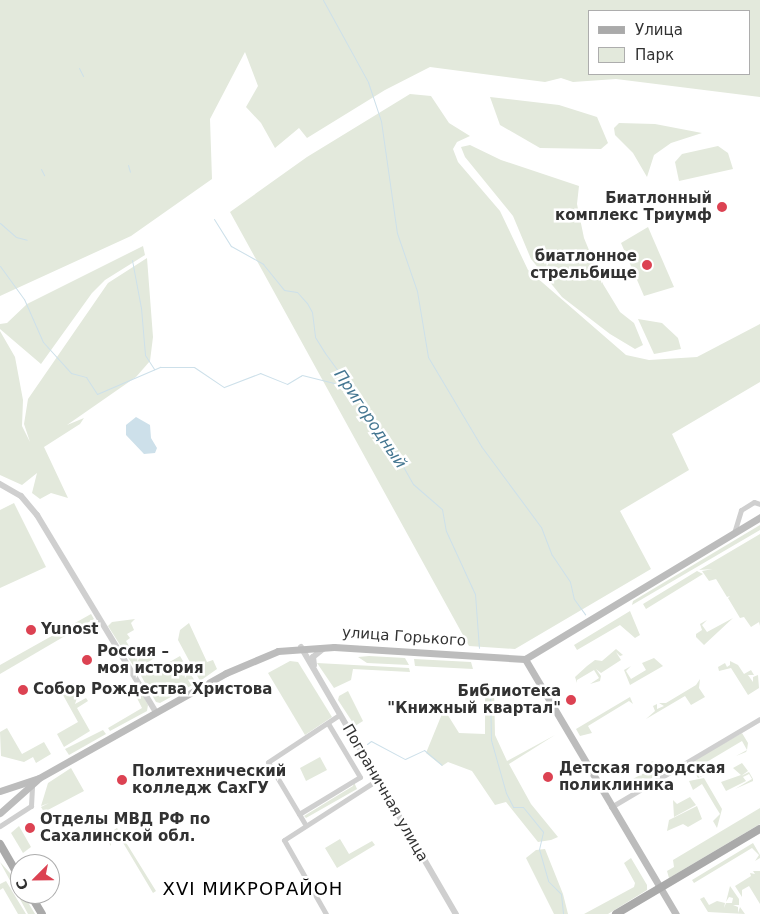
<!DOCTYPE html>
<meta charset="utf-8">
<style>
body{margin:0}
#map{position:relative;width:760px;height:914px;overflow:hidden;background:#fff;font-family:"DejaVu Sans",sans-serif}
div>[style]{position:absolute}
.green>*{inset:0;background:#e3e9dc}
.water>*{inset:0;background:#cde0ea}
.stream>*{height:1px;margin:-0.5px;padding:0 0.5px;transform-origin:0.5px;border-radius:0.5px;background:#cde0ea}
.minor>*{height:5px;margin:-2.5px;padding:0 2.5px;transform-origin:2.5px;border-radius:2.5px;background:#cfcfcf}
.tertiary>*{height:6px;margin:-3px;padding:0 3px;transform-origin:3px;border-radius:3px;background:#cfcfcf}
.secondary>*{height:7px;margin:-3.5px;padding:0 3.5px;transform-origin:3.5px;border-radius:3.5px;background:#bcbcbc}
.primary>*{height:8px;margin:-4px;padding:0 4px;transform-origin:4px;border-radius:4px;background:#aaa}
.dots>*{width:14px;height:14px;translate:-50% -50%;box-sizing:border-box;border:2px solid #fff;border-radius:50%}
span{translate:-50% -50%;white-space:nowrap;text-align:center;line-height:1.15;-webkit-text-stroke:5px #fff;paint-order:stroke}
.poi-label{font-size:15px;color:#323232;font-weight:700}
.right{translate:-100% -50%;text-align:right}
.left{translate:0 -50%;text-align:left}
.street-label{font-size:15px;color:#323232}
.water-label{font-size:16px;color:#447691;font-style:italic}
.quarter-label{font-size:18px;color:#000;letter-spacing:1px}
.legend{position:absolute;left:588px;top:10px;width:162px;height:65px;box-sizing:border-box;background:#fff;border:1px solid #adadad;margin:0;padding:6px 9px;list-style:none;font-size:15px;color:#323232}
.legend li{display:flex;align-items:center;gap:10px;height:25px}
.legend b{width:25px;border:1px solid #adadad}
.north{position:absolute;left:10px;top:854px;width:50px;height:50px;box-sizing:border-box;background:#fff;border:1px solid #adadad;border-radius:50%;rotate:247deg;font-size:14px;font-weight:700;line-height:20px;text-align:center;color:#323232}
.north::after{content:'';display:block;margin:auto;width:18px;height:22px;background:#dc4252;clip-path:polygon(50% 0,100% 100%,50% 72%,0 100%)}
</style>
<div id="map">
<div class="green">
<i style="clip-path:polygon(evenodd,0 0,760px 0,760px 97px,616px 79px,573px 82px,561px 78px,545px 82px,430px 67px,385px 90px,307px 138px,299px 128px,275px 148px,261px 123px,246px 107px,258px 86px,245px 52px,210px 119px,212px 179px,131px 236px,0 296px,0 0,589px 11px,749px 11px,749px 74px,589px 74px,589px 11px)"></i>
<i style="clip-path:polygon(410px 94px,431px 96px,449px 123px,470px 136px,457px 142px,453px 149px,458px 162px,500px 211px,528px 270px,626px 355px,649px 360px,697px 357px,760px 324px,760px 382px,672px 434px,689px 470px,620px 511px,651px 569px,515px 649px,469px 646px,230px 212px,307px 157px)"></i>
<i style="clip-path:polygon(490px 97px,559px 105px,597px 117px,608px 143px,601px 149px,540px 148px,500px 125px)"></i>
<i style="clip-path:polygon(619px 123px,655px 124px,702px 133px,671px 143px,654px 155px,647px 177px,633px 153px,615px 135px,614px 128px)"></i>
<i style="clip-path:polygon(470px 145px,501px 160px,579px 186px,577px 204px,584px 238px,603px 284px,620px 312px,634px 323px,643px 345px,635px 349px,610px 334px,562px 297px,531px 259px,513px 216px,465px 157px,461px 147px)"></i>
<i style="clip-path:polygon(718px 146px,728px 153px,733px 169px,679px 181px,675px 162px,682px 154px)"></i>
<i style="clip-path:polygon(648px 227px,674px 287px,644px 296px,621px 243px)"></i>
<i style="clip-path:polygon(143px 246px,145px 255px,105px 280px,92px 293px,41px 364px,0 329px,0 324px,7px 323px,27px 304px)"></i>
<i style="clip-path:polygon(147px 258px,153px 337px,150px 361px,136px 377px,67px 425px,84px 418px,80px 424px,44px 447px,68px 498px,51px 493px,40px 499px,32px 493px,37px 473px,22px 485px,0 475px,0 331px,15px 357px,23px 400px,22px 426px,30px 442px,24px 424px,28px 399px,108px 283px)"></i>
<i style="clip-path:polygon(638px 319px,662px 323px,678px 338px,681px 349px,654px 354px)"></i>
<i style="clip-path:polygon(14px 503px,46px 567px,0 588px,0 510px)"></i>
<i style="clip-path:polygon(760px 525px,760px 530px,632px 605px,633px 601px)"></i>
<i style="clip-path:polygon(760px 534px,760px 626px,759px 622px,751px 627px,744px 617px,740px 618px,728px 598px,730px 596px,727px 597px,716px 579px,709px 581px,702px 571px,713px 569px,699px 570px)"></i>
<i style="clip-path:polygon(697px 571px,703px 574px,646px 609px,643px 604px)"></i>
<i style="clip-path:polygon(630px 611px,640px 635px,635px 638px,620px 625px,577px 650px,574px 645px)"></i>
<i style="clip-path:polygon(91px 614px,94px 619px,0 674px,0 665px)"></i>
<i style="clip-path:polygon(733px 618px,704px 645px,696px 637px,696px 634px,702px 630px,700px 624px,707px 620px,702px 625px,707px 632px)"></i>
<i style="clip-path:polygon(135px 619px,131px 623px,134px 630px,127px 634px,130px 638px,126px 641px,134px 654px,150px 645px,156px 657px,136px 670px,108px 626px,112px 622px)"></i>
<i style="clip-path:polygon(189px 623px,207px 662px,213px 660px,217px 669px,200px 681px,178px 640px,180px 630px)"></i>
<i style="clip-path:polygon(616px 649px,623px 655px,620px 656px,616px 652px,621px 660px,601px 673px,596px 669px,601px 676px,600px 681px,590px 684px,599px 678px,594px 670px,577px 680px,577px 683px,575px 677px,587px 666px,595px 660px,602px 661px)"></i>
<i style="clip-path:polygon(180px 656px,196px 683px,160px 703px,156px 702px,140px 674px,154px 671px)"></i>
<i style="clip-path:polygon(369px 656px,405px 658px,409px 665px,367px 663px,358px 657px)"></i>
<i style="clip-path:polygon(654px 658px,663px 666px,630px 685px,624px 670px,631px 666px,626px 671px,631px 679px,646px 670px,642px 663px)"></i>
<i style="clip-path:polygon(414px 659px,471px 662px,473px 669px,415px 666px)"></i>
<i style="clip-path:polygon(290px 661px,298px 662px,332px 717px,305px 735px,268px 673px)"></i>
<i style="clip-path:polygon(730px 661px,738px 665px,744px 674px,751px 670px,754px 675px,748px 675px,753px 682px,753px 677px,758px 675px,759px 688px,748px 695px,731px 668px,719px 671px,718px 667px,725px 663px,727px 667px,730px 665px)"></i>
<i style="clip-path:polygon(317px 663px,409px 668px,410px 672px,353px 669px,351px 680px,334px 688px)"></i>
<i style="clip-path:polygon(700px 679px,699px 688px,705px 697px,691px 705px,685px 696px,646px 719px,655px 711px,653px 706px,657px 704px,657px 709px,664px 706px,659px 703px,666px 703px,696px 685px)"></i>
<i style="clip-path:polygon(74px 683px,79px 692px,75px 704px,86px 698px,88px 701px,77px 708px,90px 731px,64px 747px,57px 734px,78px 722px,63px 695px,72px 690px,69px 685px)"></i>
<i style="clip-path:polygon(494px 687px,495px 735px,507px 761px,555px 735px,509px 764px,531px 804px,558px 837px,551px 840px,538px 842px,506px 802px,495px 805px,472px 771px,448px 762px,442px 766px,426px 753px,444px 709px,459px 733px,485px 734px,485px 688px)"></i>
<i style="clip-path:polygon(348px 691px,363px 721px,355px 726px,338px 700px,339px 696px)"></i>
<i style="clip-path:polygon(143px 695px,148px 705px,147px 711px,110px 731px,108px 728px,142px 708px,137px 698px)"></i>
<i style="clip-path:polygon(630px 697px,633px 704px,629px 701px,588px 726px,592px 733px,580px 736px,576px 729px)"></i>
<i style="clip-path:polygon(7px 728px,22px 754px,44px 742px,51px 754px,36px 763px,33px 757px,24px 762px,1px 756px,0 732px)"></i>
<i style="clip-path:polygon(103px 730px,106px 734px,69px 755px,65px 749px)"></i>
<i style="clip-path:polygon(742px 733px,748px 743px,747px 750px,746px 752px,736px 756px,747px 750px,742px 741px,695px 769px,699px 777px,709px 773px,698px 778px,689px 763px)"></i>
<i style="clip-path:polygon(320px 757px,327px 770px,306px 781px,300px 768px)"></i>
<i style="clip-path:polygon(653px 761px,661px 773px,635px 788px,627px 791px,623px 788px,621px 785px,648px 771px,647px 764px)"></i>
<i style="clip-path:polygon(742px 763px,748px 771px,741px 776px,749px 772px,753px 779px,753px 781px,735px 789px,752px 779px,749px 774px,743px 777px,746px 781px,726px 791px,721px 782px,741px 775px,733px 768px)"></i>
<i style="clip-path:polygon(71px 768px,84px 791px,44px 812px,41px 807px,49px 803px,41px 806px,48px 783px)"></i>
<i style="clip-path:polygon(704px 778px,722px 809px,717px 828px,713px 821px,720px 814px,715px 806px,702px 784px,693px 790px,689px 781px)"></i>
<i style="clip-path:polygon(354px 782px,357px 789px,306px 818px,304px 816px,353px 786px)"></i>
<i style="clip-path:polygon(690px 797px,696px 805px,674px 817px,673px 800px,677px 804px)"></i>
<i style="clip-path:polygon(697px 806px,702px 819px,688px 827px,683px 824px,667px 831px,669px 820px)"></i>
<i style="clip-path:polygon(760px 808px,760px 824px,669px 878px,667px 871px,674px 867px,673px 860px)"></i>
<i style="clip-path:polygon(19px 826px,31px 847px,23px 853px,11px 833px)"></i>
<i style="clip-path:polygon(117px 828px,156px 891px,153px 893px,119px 836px,111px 840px,111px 846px,105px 836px)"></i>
<i style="clip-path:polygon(340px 839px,349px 854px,372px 841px,375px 845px,337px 868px,325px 848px)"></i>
<i style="clip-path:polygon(753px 843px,760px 855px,760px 858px,755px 861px,759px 855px,752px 848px,694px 883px,692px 880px)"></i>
<i style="clip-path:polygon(545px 849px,563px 894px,568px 914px,554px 914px,526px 858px,536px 850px)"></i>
<i style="clip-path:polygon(631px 858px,647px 885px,647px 890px,608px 914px,584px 914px,634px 887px,635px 883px,624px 863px)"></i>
<i style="clip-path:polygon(0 862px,10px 873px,20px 894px,23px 894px,35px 914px,28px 914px)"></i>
<i style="clip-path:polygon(753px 871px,760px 871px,760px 904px,749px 886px,742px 890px,742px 897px,735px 886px,751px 876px,750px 873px,755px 874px)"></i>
<i style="clip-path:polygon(6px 881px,26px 914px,18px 914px,3px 888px,0 890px,0 884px)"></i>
<i style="clip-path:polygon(730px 886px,739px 899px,739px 905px,733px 905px,738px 907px,738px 913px,740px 907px,745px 914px,708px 912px,700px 899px,704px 897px,709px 905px,717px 901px,725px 903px,724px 908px,726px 903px,732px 903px,733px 898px,729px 897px,726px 902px)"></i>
</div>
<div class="water">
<i style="clip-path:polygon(136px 417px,150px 425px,151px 438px,157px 448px,155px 453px,144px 454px,126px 435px,126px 425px)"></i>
</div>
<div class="stream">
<i style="left:323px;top:0;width:94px;rotate:61.2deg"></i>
<i style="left:368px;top:82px;width:41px;rotate:71.6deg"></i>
<i style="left:381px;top:121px;width:113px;rotate:81.9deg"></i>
<i style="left:397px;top:233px;width:61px;rotate:71deg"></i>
<i style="left:417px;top:291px;width:67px;rotate:80.5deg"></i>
<i style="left:428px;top:357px;width:104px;rotate:59.2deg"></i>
<i style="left:481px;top:446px;width:101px;rotate:53.5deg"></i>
<i style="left:541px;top:527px;width:30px;rotate:69deg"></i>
<i style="left:552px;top:555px;width:32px;rotate:56deg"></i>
<i style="left:570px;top:582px;width:17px;rotate:77deg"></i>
<i style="left:574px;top:599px;width:19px;rotate:54deg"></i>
<i style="left:79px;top:68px;width:9px;rotate:63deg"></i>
<i style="left:128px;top:165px;width:7px;rotate:74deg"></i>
<i style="left:41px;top:169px;width:7px;rotate:63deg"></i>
<i style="left:214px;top:219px;width:32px;rotate:58deg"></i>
<i style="left:231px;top:246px;width:37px;rotate:29deg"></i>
<i style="left:263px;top:264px;width:33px;rotate:51deg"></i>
<i style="left:284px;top:290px;width:13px;rotate:9deg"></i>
<i style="left:297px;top:292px;width:15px;rotate:48deg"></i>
<i style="left:307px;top:303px;width:10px;rotate:61deg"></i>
<i style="left:312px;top:312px;width:25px;rotate:83deg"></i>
<i style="left:315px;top:337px;width:19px;rotate:58deg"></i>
<i style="left:325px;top:353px;width:105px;rotate:53.9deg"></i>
<i style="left:387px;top:438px;width:53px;rotate:60.5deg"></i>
<i style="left:413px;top:484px;width:38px;rotate:41deg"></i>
<i style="left:442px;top:509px;width:22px;rotate:80deg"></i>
<i style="left:446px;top:531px;width:69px;rotate:65.3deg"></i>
<i style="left:475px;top:594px;width:54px;rotate:85.8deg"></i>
<i style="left:0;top:223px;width:21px;rotate:41deg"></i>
<i style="left:16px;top:237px;width:11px;rotate:15deg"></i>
<i style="left:132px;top:260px;width:49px;rotate:79.4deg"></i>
<i style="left:141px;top:308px;width:47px;rotate:85.1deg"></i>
<i style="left:145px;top:355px;width:17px;rotate:57deg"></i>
<i style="left:0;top:266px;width:41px;rotate:54deg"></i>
<i style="left:24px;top:299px;width:47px;rotate:66.2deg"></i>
<i style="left:43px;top:342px;width:42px;rotate:47.9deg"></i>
<i style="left:71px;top:373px;width:16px;rotate:15deg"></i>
<i style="left:86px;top:377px;width:20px;rotate:57deg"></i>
<i style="left:97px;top:394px;width:69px;rotate:-23.2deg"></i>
<i style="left:160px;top:367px;width:34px"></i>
<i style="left:194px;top:367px;width:36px;rotate:34deg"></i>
<i style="left:224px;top:387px;width:39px;rotate:-21deg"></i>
<i style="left:260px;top:373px;width:29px;rotate:22deg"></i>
<i style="left:287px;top:384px;width:17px;rotate:-31deg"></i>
<i style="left:302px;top:375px;width:36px;rotate:14deg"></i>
<i style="left:337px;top:384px;width:11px"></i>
<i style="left:490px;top:690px;width:50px;rotate:88.9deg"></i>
<i style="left:491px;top:740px;width:55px;rotate:74.2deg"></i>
<i style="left:506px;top:793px;width:16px;rotate:63deg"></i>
<i style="left:513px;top:807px;width:10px"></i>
<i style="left:523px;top:807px;width:32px;rotate:51deg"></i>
<i style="left:543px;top:832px;width:17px;rotate:103deg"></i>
<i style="left:539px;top:849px;width:33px;rotate:74deg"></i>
<i style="left:548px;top:881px;width:18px;rotate:45deg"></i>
<i style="left:561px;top:894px;width:20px;rotate:84deg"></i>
<i style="left:367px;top:744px;width:5px;rotate:-37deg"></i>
<i style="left:371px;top:741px;width:38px;rotate:28deg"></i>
<i style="left:405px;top:759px;width:21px;rotate:-25deg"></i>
<i style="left:424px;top:750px;width:23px;rotate:40deg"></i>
</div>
<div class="minor">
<i style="left:734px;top:533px;width:24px;rotate:-73deg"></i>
<i style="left:741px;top:510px;width:15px;rotate:-32deg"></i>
<i style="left:754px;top:502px;width:6px;rotate:18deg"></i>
<i style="left:611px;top:807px;width:173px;rotate:-30.6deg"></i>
<i style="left:299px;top:814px;width:71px;rotate:-31.2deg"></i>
<i style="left:360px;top:777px;width:61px;rotate:-120.8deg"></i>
<i style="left:305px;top:824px;width:72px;rotate:-120.8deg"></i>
<i style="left:268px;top:762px;width:85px;rotate:-33.5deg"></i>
<i style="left:0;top:826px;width:37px;rotate:-33deg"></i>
<i style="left:31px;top:806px;width:22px;rotate:-87deg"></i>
<i style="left:326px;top:914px;width:85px;rotate:-119.6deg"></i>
<i style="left:284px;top:840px;width:111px;rotate:-32.8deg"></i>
</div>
<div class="tertiary">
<i style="left:0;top:484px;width:24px;rotate:30deg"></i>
<i style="left:21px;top:496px;width:25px;rotate:50deg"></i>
<i style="left:37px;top:515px;width:230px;rotate:58.9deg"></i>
<i style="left:301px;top:647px;width:309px;rotate:59.9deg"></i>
<i style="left:314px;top:665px;width:8px;rotate:-97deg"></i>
<i style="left:313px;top:657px;width:14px;rotate:-39deg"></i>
</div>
<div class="secondary">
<i style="left:525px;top:659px;width:296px;rotate:59.4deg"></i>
<i style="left:0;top:791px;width:41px;rotate:-18.4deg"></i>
<i style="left:39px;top:778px;width:214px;rotate:-29.3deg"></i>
<i style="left:226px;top:673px;width:56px;rotate:-22.9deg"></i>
<i style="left:278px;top:651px;width:56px;rotate:-4.1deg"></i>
<i style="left:334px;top:647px;width:191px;rotate:3.6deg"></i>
<i style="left:525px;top:659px;width:275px;rotate:-31.1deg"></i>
<i style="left:0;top:813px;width:50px;rotate:-41.7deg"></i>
</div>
<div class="primary">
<i style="left:0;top:844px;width:39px;rotate:60deg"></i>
<i style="left:30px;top:894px;width:23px;rotate:59deg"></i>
<i style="left:616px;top:914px;width:167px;rotate:-30.6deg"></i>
</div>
<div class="dots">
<i style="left:722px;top:207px;background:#dc4252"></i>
<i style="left:647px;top:265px;background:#dc4252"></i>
<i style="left:31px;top:630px;background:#dc4252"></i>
<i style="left:87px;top:660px;background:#dc4252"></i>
<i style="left:23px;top:690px;background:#dc4252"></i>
<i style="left:571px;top:700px;background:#dc4252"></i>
<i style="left:548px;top:777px;background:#dc4252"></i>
<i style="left:122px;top:780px;background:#dc4252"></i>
<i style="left:30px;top:828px;background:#dc4252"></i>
</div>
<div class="poi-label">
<span class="right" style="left:712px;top:207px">Биатлонный<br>комплекс Триумф</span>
<span class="right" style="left:637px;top:265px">биатлонное<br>стрельбище</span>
<span class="left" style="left:41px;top:630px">Yunost</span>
<span class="left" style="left:97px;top:660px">Россия –<br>моя история</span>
<span class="left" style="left:33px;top:690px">Собор Рождества Христова</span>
<span class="right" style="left:561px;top:700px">Библиотека<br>"Книжный квартал"</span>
<span class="left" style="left:559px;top:777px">Детская городская<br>поликлиника</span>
<span class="left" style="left:132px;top:780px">Политехнический<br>колледж СахГУ</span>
<span class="left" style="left:40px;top:828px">Отделы МВД РФ по<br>Сахалинской обл.</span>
</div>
<div class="street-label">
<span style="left:404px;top:637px;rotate:4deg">улица Горького</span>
<span style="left:385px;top:793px;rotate:60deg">Пограничная улица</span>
</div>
<div class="water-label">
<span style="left:370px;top:419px;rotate:56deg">Пригородный</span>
</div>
<div class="quarter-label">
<span style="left:253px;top:889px">XVI МИКРОРАЙОН</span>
</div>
<ul class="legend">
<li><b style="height:6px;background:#aaa"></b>Улица</li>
<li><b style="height:14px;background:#e3e9dc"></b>Парк</li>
</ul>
<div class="north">С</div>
</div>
